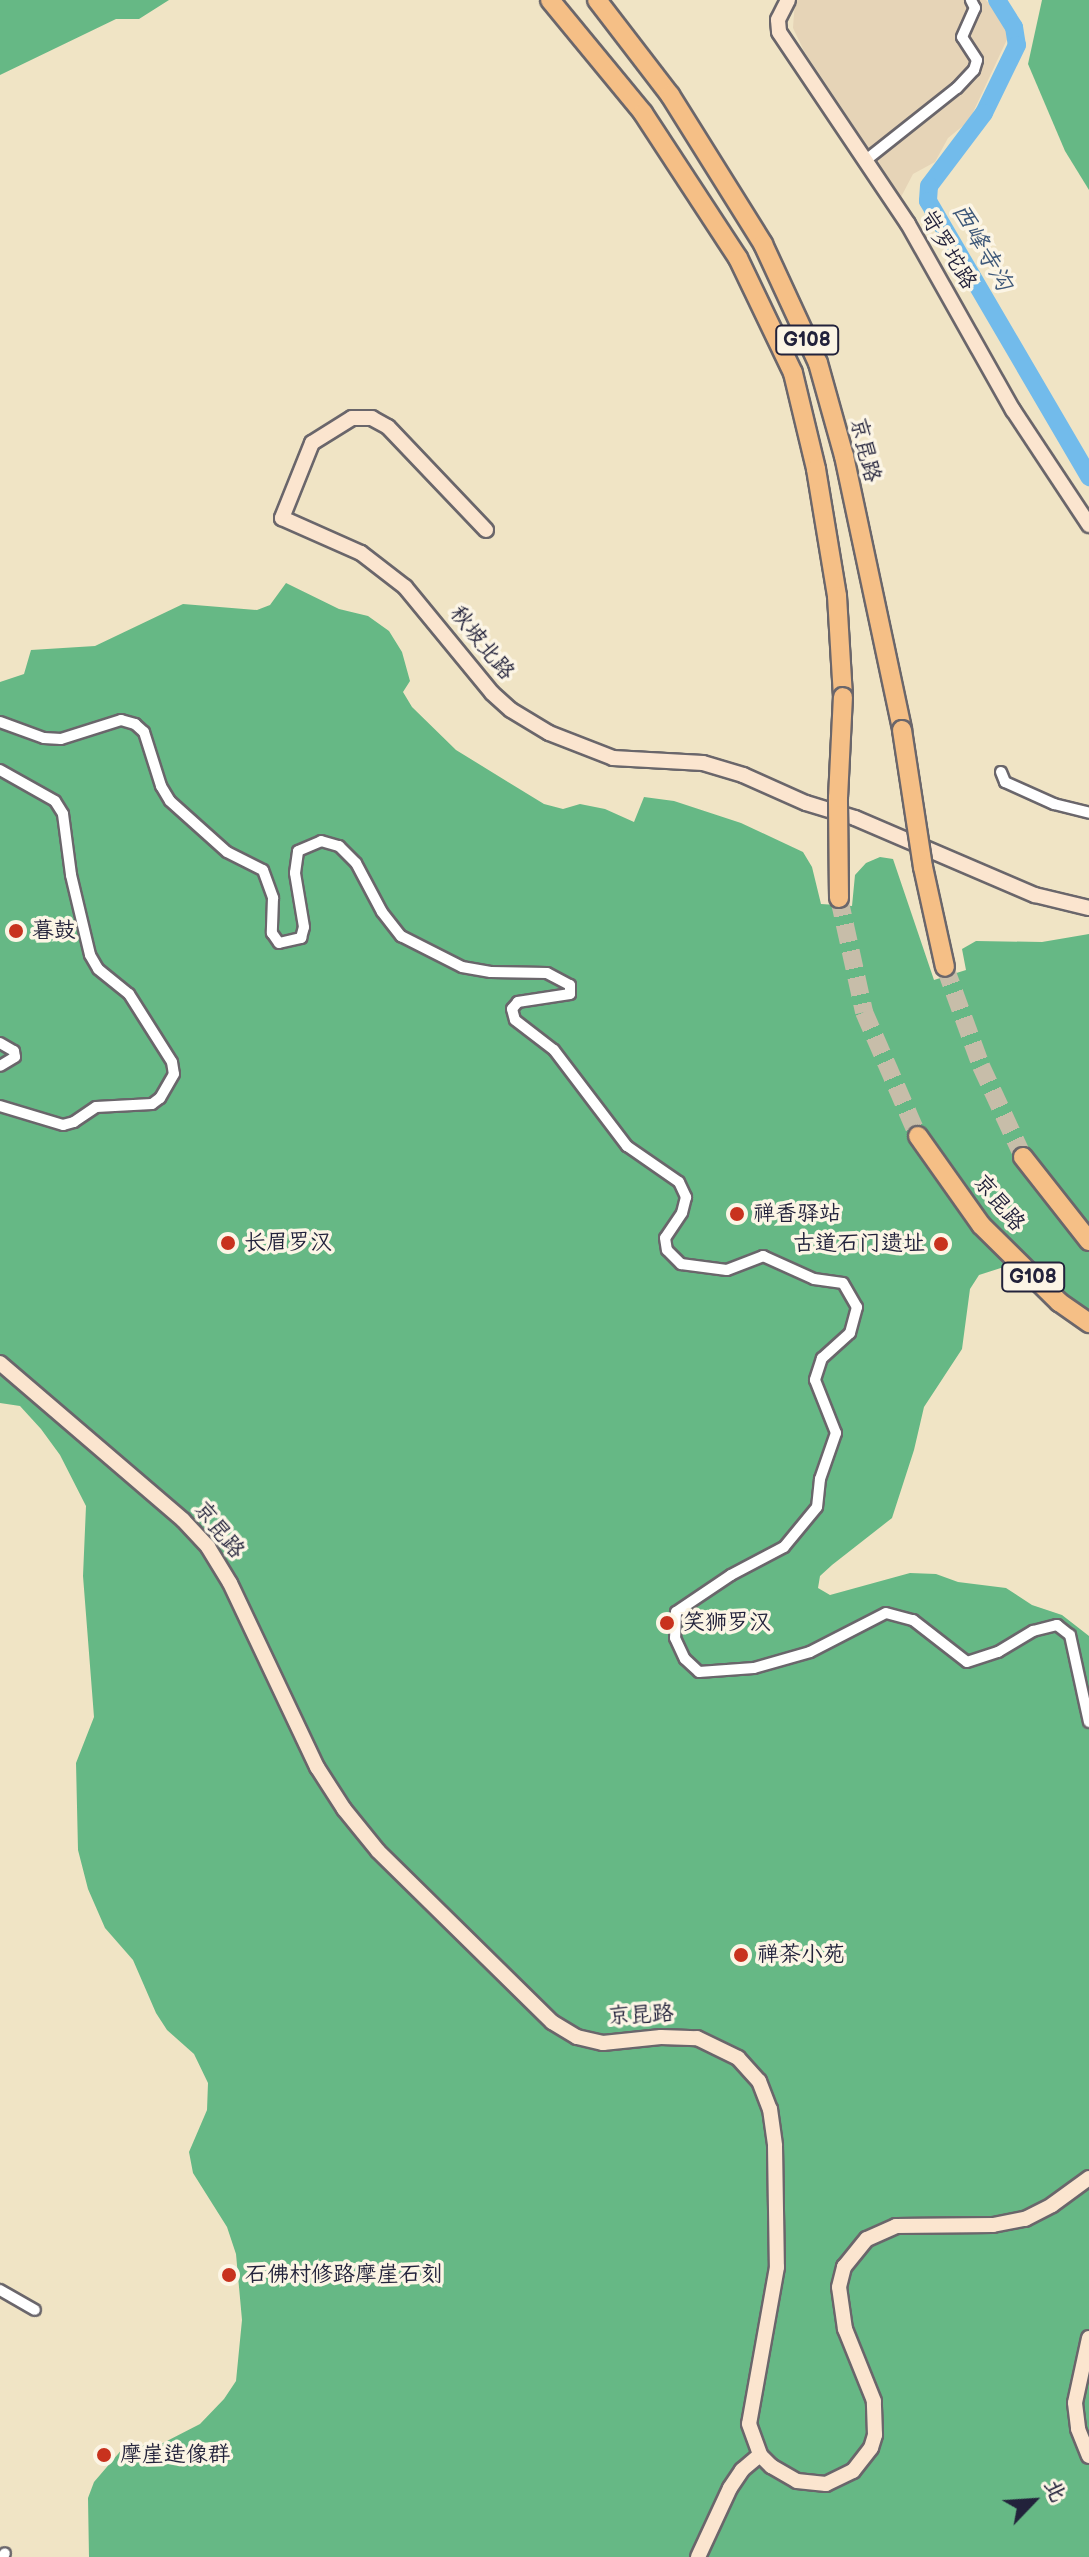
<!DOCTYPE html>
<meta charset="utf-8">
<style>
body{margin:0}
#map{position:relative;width:1089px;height:2557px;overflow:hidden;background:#f0e4c5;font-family:"Balsamiq Sans","LXGW WenKai TC",sans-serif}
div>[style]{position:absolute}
.built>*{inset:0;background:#e6d4b7}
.forest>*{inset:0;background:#66b885}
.river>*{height:18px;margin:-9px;padding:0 9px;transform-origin:9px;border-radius:9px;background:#72bbeb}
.highway-tunnel>*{height:18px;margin-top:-9px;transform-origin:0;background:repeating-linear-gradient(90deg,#c7bda9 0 18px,transparent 0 27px)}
.roads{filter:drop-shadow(2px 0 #6a666b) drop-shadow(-2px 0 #6a666b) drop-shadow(0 2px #6a666b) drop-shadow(0 -2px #6a666b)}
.street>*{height:10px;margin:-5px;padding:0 5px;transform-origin:5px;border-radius:5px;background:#fff}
.secondary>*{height:14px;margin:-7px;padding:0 7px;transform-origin:7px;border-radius:7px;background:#fbe5cf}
.highway>*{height:18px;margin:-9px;padding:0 9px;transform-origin:9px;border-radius:9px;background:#f5bf86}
.bridges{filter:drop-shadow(2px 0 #6a666b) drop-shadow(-2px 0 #6a666b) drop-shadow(0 2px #6a666b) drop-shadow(0 -2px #6a666b)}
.highway-bridge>*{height:18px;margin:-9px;padding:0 9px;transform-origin:9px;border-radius:9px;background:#f5bf86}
.dots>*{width:22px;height:22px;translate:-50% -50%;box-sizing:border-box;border:4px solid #fcf5e5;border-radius:50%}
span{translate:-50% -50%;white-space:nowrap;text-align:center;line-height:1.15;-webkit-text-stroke:7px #fcf5e5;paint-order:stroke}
.shield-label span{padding:2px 6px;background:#fcf5e5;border:2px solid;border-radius:6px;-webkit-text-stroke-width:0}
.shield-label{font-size:20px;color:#22223b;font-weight:700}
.street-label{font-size:22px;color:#22223b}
.poi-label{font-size:22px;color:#22223b}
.left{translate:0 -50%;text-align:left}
.right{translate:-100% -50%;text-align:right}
.water-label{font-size:24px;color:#3e5879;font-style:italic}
.north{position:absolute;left:993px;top:2461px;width:80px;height:80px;-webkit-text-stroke:6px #fcf5e5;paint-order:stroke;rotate:65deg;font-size:22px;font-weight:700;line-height:32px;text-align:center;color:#22223b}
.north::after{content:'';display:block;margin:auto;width:28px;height:36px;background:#22223b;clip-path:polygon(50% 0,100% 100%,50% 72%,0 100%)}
</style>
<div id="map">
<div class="built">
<i style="clip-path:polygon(795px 0,986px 0,1007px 25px,1010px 33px,969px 121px,948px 138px,935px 162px,913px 174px,901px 197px,804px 51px,793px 28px)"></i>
</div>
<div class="forest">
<i style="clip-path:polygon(0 0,169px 0,139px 19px,116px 19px,0 75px)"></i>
<i style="clip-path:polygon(1042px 0,1089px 0,1089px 190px,1065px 151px,1028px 64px)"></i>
<i style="clip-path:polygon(286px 583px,339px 609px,368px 616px,389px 631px,402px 652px,410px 681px,403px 692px,412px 707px,456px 750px,544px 804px,563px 809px,580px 804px,605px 809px,634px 822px,644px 797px,674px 801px,741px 823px,803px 852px,812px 867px,821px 904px,852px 906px,855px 875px,866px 863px,880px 857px,893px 859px,934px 980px,966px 970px,962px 949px,976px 941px,1042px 942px,1089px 934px,1089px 1317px,1039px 1269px,1007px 1266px,979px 1275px,970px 1289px,962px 1349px,924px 1407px,914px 1450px,892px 1518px,832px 1565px,820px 1576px,818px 1588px,830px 1595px,910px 1573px,936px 1574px,958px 1582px,1006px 1588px,1032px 1605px,1062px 1615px,1089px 1636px,1089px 2557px,89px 2557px,88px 2498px,94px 2482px,124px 2447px,163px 2443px,200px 2424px,224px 2399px,236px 2381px,242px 2320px,236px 2254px,227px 2227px,193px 2173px,189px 2152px,207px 2110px,208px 2083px,194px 2054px,167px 2030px,156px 2013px,133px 1960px,105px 1928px,88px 1889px,78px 1850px,76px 1763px,94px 1717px,83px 1576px,86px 1506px,60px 1455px,41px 1429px,20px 1406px,0 1403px,0 682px,24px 674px,31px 650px,95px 646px,183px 604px,257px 610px,270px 605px)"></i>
</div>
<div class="river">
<i style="left:997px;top:0;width:32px;rotate:58deg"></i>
<i style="left:1014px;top:27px;width:18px;rotate:81deg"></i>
<i style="left:1017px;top:45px;width:76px;rotate:115.9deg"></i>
<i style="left:984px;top:113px;width:91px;rotate:127deg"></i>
<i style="left:929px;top:186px;width:15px;rotate:94deg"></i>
<i style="left:928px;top:201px;width:320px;rotate:59.7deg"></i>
</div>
<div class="highway-tunnel">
<i style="left:839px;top:898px;width:117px;rotate:77.6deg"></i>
<i style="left:864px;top:1012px;width:135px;rotate:66.5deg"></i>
<i style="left:945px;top:967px;width:105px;rotate:70deg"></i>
<i style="left:981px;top:1066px;width:100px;rotate:65.2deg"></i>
</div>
<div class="roads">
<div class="street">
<i style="left:866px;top:160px;width:116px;rotate:-38.4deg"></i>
<i style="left:957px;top:88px;width:25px;rotate:-47deg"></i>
<i style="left:974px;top:70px;width:10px;rotate:-73deg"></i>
<i style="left:977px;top:60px;width:27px;rotate:-123deg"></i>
<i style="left:962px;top:37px;width:32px;rotate:-66deg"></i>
<i style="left:975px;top:8px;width:9px;rotate:-117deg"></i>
<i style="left:0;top:722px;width:47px;rotate:20deg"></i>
<i style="left:44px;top:738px;width:17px;rotate:3deg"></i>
<i style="left:61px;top:739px;width:63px;rotate:-17.6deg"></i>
<i style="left:121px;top:720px;width:15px;rotate:16deg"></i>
<i style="left:135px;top:724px;width:12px;rotate:42deg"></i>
<i style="left:144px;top:732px;width:57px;rotate:72.5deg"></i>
<i style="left:161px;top:786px;width:17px;rotate:59deg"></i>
<i style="left:170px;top:801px;width:76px;rotate:41.8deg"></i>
<i style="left:227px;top:852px;width:40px;rotate:26.6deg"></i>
<i style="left:263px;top:870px;width:30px;rotate:70deg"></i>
<i style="left:273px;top:898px;width:35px;rotate:92deg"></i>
<i style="left:272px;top:933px;width:12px;rotate:55deg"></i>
<i style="left:279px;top:943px;width:23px;rotate:-13deg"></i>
<i style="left:301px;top:938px;width:11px;rotate:-75deg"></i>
<i style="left:304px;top:927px;width:55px;rotate:-99.5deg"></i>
<i style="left:295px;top:873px;width:22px;rotate:-82deg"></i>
<i style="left:298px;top:851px;width:25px;rotate:-23deg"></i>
<i style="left:321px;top:841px;width:19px;rotate:16deg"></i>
<i style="left:339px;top:846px;width:24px;rotate:45deg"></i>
<i style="left:356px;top:863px;width:55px;rotate:62deg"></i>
<i style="left:382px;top:912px;width:31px;rotate:52deg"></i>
<i style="left:401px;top:936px;width:68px;rotate:26.9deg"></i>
<i style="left:462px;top:967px;width:29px;rotate:10deg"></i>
<i style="left:491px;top:972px;width:56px;rotate:1deg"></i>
<i style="left:547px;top:973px;width:26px;rotate:28deg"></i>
<i style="left:570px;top:985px;width:9px;rotate:90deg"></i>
<i style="left:570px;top:994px;width:53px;rotate:171.3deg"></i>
<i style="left:518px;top:1002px;width:9px;rotate:131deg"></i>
<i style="left:512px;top:1009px;width:11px;rotate:75deg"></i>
<i style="left:515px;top:1020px;width:49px;rotate:37.6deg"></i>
<i style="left:554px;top:1050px;width:121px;rotate:52.8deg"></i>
<i style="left:627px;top:1146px;width:63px;rotate:34.7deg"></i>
<i style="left:679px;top:1182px;width:17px;rotate:65deg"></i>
<i style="left:686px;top:1197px;width:16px;rotate:104deg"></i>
<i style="left:682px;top:1213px;width:30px;rotate:124deg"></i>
<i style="left:665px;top:1238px;width:12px;rotate:81deg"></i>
<i style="left:667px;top:1250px;width:20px;rotate:45deg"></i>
<i style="left:681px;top:1264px;width:46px;rotate:7.4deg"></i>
<i style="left:727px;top:1270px;width:39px;rotate:-21deg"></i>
<i style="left:763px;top:1256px;width:56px;rotate:24.3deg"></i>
<i style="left:814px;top:1279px;width:29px;rotate:8deg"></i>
<i style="left:843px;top:1283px;width:28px;rotate:60deg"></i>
<i style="left:857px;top:1307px;width:27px;rotate:105deg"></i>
<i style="left:850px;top:1333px;width:38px;rotate:138deg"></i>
<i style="left:822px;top:1358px;width:23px;rotate:108deg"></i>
<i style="left:815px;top:1380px;width:57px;rotate:68.4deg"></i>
<i style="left:836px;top:1433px;width:49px;rotate:109.2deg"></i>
<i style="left:820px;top:1479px;width:28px;rotate:96deg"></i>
<i style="left:817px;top:1507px;width:52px;rotate:129.5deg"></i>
<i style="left:784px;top:1547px;width:60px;rotate:152.2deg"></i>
<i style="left:731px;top:1575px;width:66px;rotate:146.1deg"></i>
<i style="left:676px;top:1612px;width:26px;rotate:92deg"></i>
<i style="left:675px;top:1638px;width:23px;rotate:65deg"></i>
<i style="left:685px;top:1659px;width:19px;rotate:43deg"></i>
<i style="left:699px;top:1672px;width:55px;rotate:-4.2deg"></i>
<i style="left:754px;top:1668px;width:58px;rotate:-15.9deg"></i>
<i style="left:810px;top:1652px;width:85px;rotate:-27.2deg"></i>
<i style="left:886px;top:1613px;width:28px;rotate:15deg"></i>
<i style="left:913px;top:1620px;width:68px;rotate:37.9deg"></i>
<i style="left:967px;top:1662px;width:33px;rotate:-18deg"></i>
<i style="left:998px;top:1652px;width:41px;rotate:-31deg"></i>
<i style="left:1033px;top:1631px;width:25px;rotate:-14deg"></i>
<i style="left:1057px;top:1625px;width:16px;rotate:38deg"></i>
<i style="left:1070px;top:1635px;width:89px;rotate:77.7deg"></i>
<i style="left:0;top:770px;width:63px;rotate:29.4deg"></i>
<i style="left:55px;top:801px;width:15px;rotate:58deg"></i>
<i style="left:63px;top:814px;width:62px;rotate:82.5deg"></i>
<i style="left:71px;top:875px;width:82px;rotate:76.6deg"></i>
<i style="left:90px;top:955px;width:16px;rotate:60deg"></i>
<i style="left:98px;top:969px;width:40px;rotate:39deg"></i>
<i style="left:129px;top:994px;width:80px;rotate:57.7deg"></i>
<i style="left:172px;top:1062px;width:12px;rotate:81deg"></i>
<i style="left:174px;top:1074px;width:28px;rotate:120deg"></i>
<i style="left:160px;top:1098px;width:10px;rotate:143deg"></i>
<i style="left:152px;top:1104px;width:56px;rotate:176.9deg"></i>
<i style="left:96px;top:1107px;width:27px;rotate:146deg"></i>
<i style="left:74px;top:1122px;width:11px;rotate:165deg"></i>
<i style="left:63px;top:1125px;width:66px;rotate:-163.2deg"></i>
<i style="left:1001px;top:772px;width:11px;rotate:68deg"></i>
<i style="left:1005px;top:782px;width:54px;rotate:24.2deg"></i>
<i style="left:1054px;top:804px;width:36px;rotate:14deg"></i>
<i style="left:0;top:1043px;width:16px;rotate:30deg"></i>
<i style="left:14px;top:1051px;width:6px;rotate:81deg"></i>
<i style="left:15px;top:1057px;width:17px;rotate:149deg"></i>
<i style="left:0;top:2290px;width:40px;rotate:29.7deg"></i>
<i style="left:3px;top:2557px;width:4px;rotate:-63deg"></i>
</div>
<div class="secondary">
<i style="left:788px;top:0;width:22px;rotate:117deg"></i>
<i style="left:778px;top:20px;width:12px;rotate:85deg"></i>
<i style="left:779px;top:32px;width:231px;rotate:56.1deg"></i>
<i style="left:908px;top:224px;width:214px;rotate:60.6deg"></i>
<i style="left:1013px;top:410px;width:138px;rotate:56.5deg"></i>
<i style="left:486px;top:530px;width:142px;rotate:-133.6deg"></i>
<i style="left:388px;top:427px;width:18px;rotate:-151deg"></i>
<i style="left:372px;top:418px;width:20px;rotate:180deg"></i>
<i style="left:352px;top:418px;width:47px;rotate:148deg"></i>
<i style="left:312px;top:443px;width:81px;rotate:111.8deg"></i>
<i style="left:282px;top:518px;width:86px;rotate:23.9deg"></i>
<i style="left:361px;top:553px;width:56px;rotate:37.7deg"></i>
<i style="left:405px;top:587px;width:137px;rotate:50.6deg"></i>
<i style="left:492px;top:693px;width:25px;rotate:42deg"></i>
<i style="left:511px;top:710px;width:44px;rotate:31.2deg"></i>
<i style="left:549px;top:733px;width:69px;rotate:21.3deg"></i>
<i style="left:613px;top:758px;width:90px;rotate:3.2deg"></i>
<i style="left:703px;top:763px;width:42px;rotate:16.7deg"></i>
<i style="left:743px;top:775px;width:69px;rotate:24deg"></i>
<i style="left:806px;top:803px;width:51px;rotate:17deg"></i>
<i style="left:855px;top:818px;width:196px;rotate:23.2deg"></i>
<i style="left:1035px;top:895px;width:56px;rotate:13.5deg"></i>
<i style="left:0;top:1363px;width:241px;rotate:40.6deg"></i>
<i style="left:183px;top:1520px;width:37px;rotate:47deg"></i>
<i style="left:208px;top:1547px;width:42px;rotate:58.6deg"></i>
<i style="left:230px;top:1583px;width:204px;rotate:64.7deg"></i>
<i style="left:317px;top:1767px;width:50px;rotate:57.3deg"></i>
<i style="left:344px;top:1809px;width:54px;rotate:51deg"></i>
<i style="left:378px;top:1851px;width:244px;rotate:44.5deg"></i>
<i style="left:552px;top:2022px;width:29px;rotate:31deg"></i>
<i style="left:577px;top:2037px;width:27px;rotate:13deg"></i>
<i style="left:603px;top:2043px;width:58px;rotate:-5.9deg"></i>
<i style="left:661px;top:2037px;width:36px;rotate:2deg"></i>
<i style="left:697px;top:2038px;width:46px;rotate:26deg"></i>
<i style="left:738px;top:2058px;width:31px;rotate:48deg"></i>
<i style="left:759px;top:2081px;width:30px;rotate:69deg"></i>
<i style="left:770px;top:2109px;width:37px;rotate:82deg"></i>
<i style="left:775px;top:2146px;width:121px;rotate:89.1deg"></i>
<i style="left:777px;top:2267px;width:159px;rotate:100.1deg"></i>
<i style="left:749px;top:2424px;width:33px;rotate:70deg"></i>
<i style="left:760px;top:2455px;width:16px;rotate:45deg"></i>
<i style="left:771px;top:2466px;width:30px;rotate:30deg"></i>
<i style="left:797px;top:2481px;width:29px;rotate:6deg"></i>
<i style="left:826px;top:2484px;width:30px;rotate:-26deg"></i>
<i style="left:853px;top:2471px;width:29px;rotate:-52deg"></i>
<i style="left:871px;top:2448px;width:14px;rotate:-73deg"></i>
<i style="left:875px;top:2435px;width:34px;rotate:-92deg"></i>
<i style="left:874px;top:2401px;width:78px;rotate:-111.9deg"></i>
<i style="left:845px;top:2329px;width:42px;rotate:-98.1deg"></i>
<i style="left:839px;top:2287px;width:21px;rotate:-76deg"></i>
<i style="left:844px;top:2267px;width:36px;rotate:-51deg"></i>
<i style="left:867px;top:2239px;width:32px;rotate:-24deg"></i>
<i style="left:896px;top:2226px;width:97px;rotate:-0.6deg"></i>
<i style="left:993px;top:2225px;width:33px;rotate:-11deg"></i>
<i style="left:1025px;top:2219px;width:30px;rotate:-27deg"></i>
<i style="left:1052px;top:2205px;width:46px;rotate:-36.1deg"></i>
<i style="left:1089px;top:2338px;width:66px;rotate:102.2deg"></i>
<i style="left:1075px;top:2403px;width:26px;rotate:83deg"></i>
<i style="left:1078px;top:2429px;width:29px;rotate:68deg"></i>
<i style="left:698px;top:2557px;width:76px;rotate:-65.1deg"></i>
<i style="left:730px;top:2488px;width:22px;rotate:-56deg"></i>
<i style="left:742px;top:2470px;width:23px;rotate:-40deg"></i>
</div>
<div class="highway">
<i style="left:550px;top:0;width:146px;rotate:50.5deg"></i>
<i style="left:643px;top:113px;width:173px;rotate:56.8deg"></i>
<i style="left:738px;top:258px;width:127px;rotate:64.4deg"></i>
<i style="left:793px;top:373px;width:99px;rotate:76.5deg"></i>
<i style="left:816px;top:469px;width:129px;rotate:80.6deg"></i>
<i style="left:837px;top:596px;width:101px;rotate:86.6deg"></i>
<i style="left:597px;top:0;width:120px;rotate:52.5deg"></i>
<i style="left:670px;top:95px;width:176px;rotate:58deg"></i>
<i style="left:763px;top:244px;width:131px;rotate:65.2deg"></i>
<i style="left:818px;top:363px;width:97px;rotate:74.4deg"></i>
<i style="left:844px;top:456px;width:280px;rotate:78deg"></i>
<i style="left:918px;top:1136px;width:109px;rotate:54.7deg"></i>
<i style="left:981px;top:1225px;width:110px;rotate:44.6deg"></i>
<i style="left:1059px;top:1302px;width:37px;rotate:35deg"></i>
<i style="left:1023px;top:1157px;width:107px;rotate:51.8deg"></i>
</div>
</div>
<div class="bridges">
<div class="highway-bridge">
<i style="left:902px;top:730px;width:139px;rotate:81.3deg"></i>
<i style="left:923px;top:867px;width:102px;rotate:77.6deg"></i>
<i style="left:839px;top:898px;width:100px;rotate:-90.6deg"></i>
<i style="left:838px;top:798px;width:101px;rotate:-87.2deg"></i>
</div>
</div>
<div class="dots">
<i style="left:16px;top:931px;background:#c8321e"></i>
<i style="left:737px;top:1214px;background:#c8321e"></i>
<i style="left:228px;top:1243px;background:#c8321e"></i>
<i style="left:941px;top:1244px;background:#c8321e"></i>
<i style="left:667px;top:1623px;background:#c8321e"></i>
<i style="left:741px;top:1955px;background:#c8321e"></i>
<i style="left:229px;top:2275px;background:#c8321e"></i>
<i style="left:104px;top:2455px;background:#c8321e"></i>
</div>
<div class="shield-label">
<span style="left:807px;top:340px">G108</span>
<span style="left:1033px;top:1277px">G108</span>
</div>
<div class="street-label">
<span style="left:948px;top:250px;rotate:59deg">岢罗坨路</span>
<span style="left:865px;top:450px;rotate:76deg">京昆路</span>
<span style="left:482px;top:643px;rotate:51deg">秋坡北路</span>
<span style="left:999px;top:1203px;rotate:50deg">京昆路</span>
<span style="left:219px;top:1530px;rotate:51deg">京昆路</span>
<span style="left:641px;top:2015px;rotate:-3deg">京昆路</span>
</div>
<div class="poi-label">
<span class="left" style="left:32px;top:931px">暮鼓</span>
<span class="left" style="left:753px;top:1214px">禅香驿站</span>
<span class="left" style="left:244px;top:1243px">长眉罗汉</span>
<span class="right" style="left:925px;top:1244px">古道石门遗址</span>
<span class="left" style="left:683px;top:1623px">笑狮罗汉</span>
<span class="left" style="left:757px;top:1955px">禅茶小苑</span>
<span class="left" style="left:245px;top:2275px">石佛村修路摩崖石刻</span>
<span class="left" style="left:120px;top:2455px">摩崖造像群</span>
</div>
<div class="water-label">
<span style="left:982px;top:247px;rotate:60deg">西峰寺沟</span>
</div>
<div class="north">北</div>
</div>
